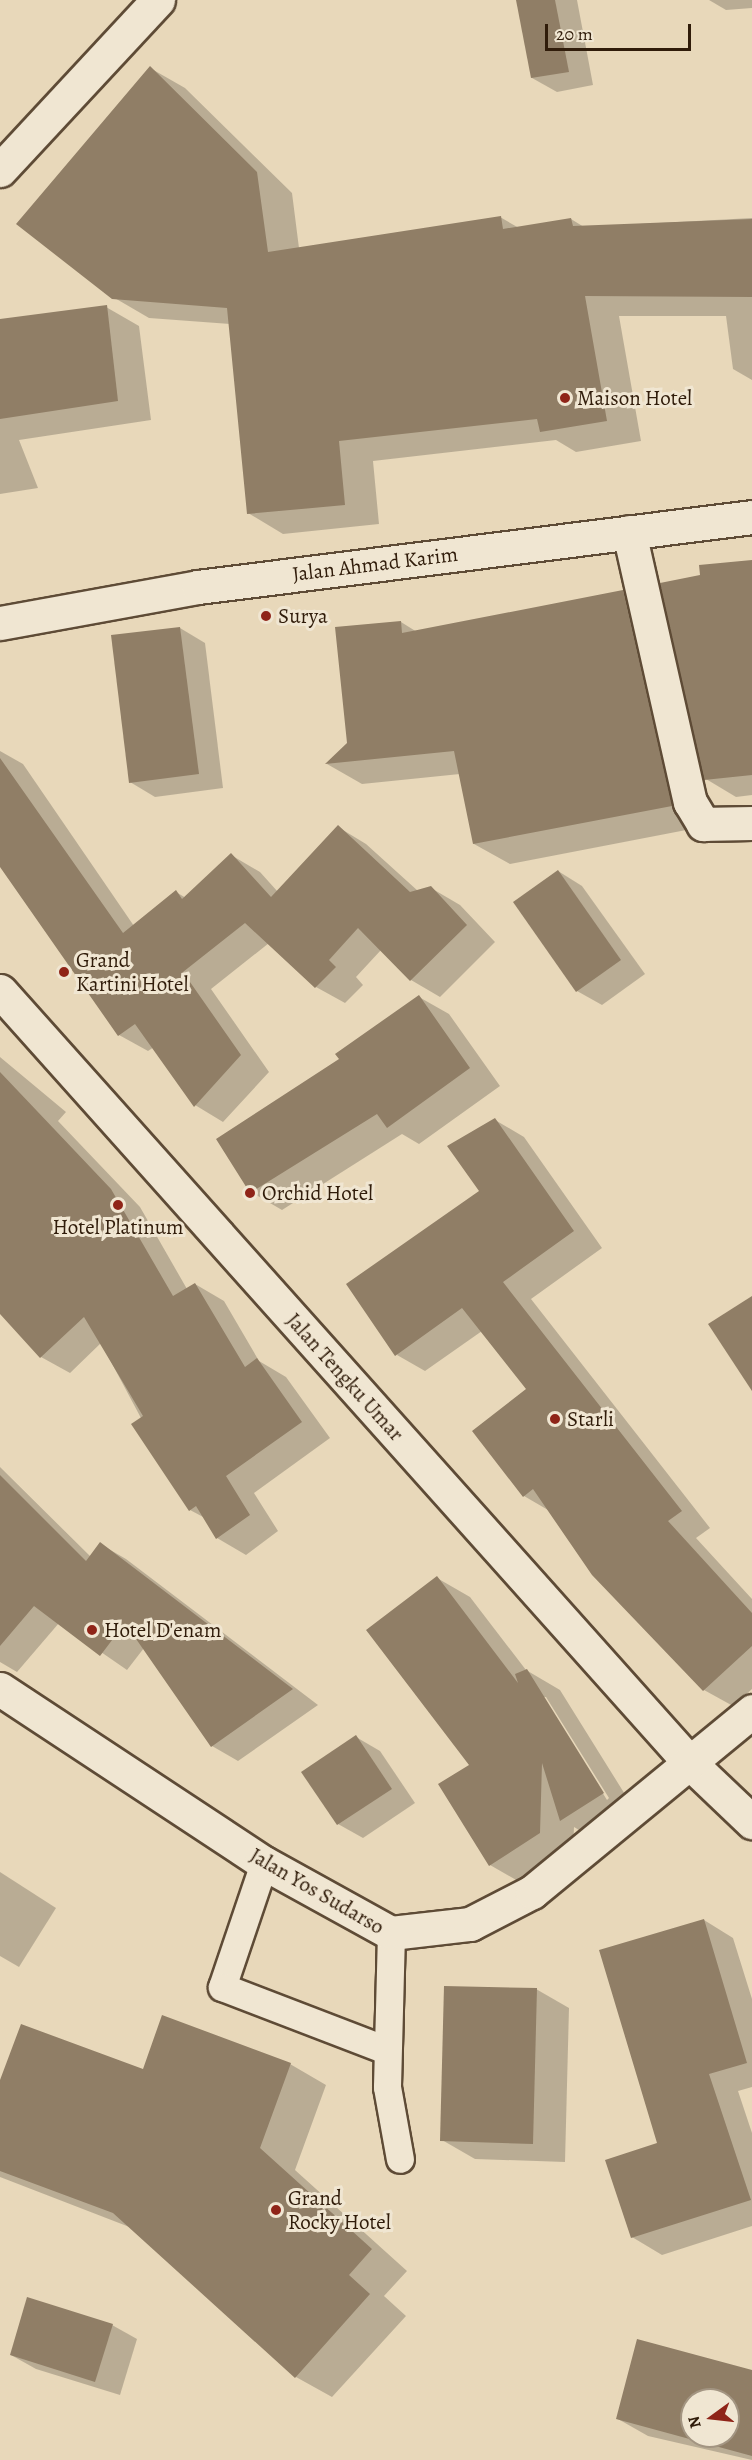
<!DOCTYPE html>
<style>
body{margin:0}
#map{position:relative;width:752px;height:2460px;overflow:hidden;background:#e8d8ba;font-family:Alegreya,serif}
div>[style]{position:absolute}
.shadow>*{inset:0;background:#0003}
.building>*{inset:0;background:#907e66}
.roads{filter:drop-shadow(2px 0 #5e4b36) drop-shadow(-2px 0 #5e4b36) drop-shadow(0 2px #5e4b36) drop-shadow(0 -2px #5e4b36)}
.lane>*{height:27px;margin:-13.5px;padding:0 13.5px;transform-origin:13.5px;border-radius:13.5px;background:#f0e6d2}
.street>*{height:33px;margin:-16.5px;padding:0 16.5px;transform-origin:16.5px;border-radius:16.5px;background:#f0e6d2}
.secondary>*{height:33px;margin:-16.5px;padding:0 16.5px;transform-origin:16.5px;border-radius:16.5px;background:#f0e6d2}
.dots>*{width:16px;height:16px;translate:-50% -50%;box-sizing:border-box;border:3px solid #f0e6d2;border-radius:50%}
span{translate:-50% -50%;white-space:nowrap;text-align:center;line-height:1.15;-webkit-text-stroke:6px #f0e6d2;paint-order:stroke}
.poi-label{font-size:21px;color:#301c0a}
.left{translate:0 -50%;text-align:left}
.street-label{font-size:21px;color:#301c0a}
.north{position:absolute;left:680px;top:2388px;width:60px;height:60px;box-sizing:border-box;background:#f0e6d2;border:2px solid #a39582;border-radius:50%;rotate:255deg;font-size:16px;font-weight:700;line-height:24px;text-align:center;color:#301c0a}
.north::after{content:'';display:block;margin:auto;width:21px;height:27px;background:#8f2418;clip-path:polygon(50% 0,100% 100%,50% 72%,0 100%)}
.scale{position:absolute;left:545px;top:24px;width:146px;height:27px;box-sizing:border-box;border:3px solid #301c0a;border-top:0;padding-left:8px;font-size:18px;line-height:21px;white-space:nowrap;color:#301c0a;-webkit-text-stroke:4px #f0e6d2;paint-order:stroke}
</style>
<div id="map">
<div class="shadow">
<i style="clip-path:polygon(518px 0,577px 0,593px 85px,557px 92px,532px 78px)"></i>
<i style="clip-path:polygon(709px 0,752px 0,752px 8px,726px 10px)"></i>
<i style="clip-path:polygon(150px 68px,185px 88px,292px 193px,299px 248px,500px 217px,519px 228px,571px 219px,584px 227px,752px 218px,752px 380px,733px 369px,726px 316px,619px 316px,641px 441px,576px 452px,556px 440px,373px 461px,379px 524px,283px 534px,248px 513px,230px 324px,149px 318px,113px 297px)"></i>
<i style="clip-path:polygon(106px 307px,139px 326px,151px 420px,19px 440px,38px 488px,0 494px,0 321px)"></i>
<i style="clip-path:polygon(752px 562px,752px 795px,736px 797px,706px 779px,702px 577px)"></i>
<i style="clip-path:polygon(623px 592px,659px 613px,707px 826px,510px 864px,474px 844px,460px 774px,362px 784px,327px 764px,349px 744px,401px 622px,417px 632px)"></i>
<i style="clip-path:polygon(180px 628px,205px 643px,223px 788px,155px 797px,130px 782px)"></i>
<i style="clip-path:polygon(0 751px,23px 764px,134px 926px,176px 892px,186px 898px,231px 855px,260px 872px,278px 892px,338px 827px,366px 844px,418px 891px,431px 888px,460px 905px,495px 942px,440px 997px,411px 980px,381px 950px,356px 977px,363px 985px,345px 1003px,316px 987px,269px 943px,211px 989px,269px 1072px,223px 1122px,195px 1105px,154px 1047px,148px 1051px,119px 1035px,0 865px)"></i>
<i style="clip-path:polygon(558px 871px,582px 886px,645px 974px,602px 1005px,577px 991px)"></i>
<i style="clip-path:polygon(419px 997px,449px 1014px,500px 1086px,419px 1144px,402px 1134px,282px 1210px,251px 1192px,218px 1139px,341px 1060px)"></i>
<i style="clip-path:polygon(0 1057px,66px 1112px,58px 1121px,140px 1207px,187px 1289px,195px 1284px,224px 1301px,259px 1361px,286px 1377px,330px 1438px,254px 1493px,278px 1531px,246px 1555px,217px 1538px,205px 1518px,190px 1510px,101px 1343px,70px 1373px,41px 1357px,0 1278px)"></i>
<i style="clip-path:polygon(495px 1120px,524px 1137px,602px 1248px,531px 1299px,710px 1528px,696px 1538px,752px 1599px,752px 1689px,733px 1706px,704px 1690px,548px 1510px,524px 1496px,528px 1389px,482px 1331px,425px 1371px,397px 1355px,481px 1191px)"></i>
<i style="clip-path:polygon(0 1467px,91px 1557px,100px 1544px,126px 1559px,318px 1705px,238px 1761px,212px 1746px,144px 1648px,127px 1670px,59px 1623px,17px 1672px,0 1662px)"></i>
<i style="clip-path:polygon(evenodd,437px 1578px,470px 1597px,526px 1670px,560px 1690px,636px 1812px,594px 1839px,574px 1827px,573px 1852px,523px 1884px,490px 1865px,437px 1578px,543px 1697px,546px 1697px,609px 1798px,607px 1800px,543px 1697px)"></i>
<i style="clip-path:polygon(356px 1737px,380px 1751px,415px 1803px,363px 1838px,338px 1824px)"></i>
<i style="clip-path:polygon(0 1872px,56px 1908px,19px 1967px,0 1956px)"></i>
<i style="clip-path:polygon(704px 1920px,733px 1938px,752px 1999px,752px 2087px,738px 2091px,752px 2133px,752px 2226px,662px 2255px,632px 2237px,659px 2144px)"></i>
<i style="clip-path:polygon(536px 1989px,569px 2008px,565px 2162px,475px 2159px,442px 2140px)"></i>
<i style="clip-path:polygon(290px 2064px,326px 2085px,295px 2170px,407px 2271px,384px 2296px,406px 2316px,332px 2397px,296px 2377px,132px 2228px,0 2177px,0 2084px)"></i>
<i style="clip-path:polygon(112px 2325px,137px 2339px,120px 2395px,36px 2369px,11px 2355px)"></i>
<i style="clip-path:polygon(evenodd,752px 2372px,752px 2460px,648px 2436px,618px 2419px,752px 2372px,692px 2400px,728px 2400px,728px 2436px,692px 2436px,692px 2400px)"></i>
</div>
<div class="building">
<i style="clip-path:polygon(516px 0,555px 0,569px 72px,531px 78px)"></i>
<i style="clip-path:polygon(150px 66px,257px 172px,268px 252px,501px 216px,503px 229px,571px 218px,573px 226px,752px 219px,752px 297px,585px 296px,607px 421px,540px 432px,537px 419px,339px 441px,345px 505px,247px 514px,227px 308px,112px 299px,16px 224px)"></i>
<i style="clip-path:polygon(107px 305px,118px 401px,0 419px,0 319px)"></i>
<i style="clip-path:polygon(752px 560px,752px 775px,704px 780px,660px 583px,700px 575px,699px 565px)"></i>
<i style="clip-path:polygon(623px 590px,672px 806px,473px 844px,454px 751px,325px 764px,347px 743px,335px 627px,401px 621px,402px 633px)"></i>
<i style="clip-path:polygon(180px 627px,199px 774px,129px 783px,111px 635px)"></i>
<i style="clip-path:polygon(0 758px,123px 933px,176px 890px,182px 899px,231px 853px,271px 897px,338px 825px,410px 892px,431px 886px,467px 925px,410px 981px,358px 928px,329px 960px,336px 967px,315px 988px,245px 923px,183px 972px,241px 1055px,194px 1107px,135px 1024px,118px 1036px,0 867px)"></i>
<i style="clip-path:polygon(558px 870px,621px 960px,576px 992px,513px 902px)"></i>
<i style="clip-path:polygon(419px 995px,470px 1068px,387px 1128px,377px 1114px,250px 1193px,216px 1139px,339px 1059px,335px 1054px)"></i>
<i style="clip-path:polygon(0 1072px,111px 1189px,173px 1296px,195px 1283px,245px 1367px,257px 1358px,302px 1422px,226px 1476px,250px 1515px,216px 1539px,196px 1506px,189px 1511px,131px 1424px,143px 1416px,84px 1317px,40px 1358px,0 1314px)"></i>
<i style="clip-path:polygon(495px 1118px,574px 1231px,503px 1282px,682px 1511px,668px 1521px,752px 1613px,752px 1646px,703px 1691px,592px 1575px,533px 1489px,523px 1497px,472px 1431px,526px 1389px,462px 1308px,395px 1356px,346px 1284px,479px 1191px,447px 1146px)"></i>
<i style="clip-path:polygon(752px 1296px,752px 1391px,708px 1324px)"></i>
<i style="clip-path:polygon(0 1475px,86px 1561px,100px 1542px,293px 1689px,211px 1747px,125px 1623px,100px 1656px,34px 1606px,0 1646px)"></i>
<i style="clip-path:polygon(437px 1576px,518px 1683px,515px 1674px,527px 1669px,604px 1793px,560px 1821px,542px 1763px,540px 1833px,489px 1866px,438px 1784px,469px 1765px,366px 1630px)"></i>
<i style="clip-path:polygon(356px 1735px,392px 1789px,337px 1825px,301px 1772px)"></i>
<i style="clip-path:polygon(704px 1919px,747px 2063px,709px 2074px,751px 2200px,631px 2238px,605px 2160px,657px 2143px,599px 1950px)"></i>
<i style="clip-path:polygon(444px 1986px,537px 1988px,533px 2144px,440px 2141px)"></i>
<i style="clip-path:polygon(162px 2015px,291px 2063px,260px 2148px,372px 2249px,349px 2275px,370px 2294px,295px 2378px,113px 2213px,0 2171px,0 2080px,21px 2024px,143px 2069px)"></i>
<i style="clip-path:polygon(27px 2297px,113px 2324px,95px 2382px,10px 2355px)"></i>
<i style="clip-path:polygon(evenodd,637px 2339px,752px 2370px,752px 2456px,616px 2419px,637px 2339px,692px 2400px,728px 2400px,728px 2436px,692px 2436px,692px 2400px)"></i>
</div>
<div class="roads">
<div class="lane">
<i style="left:264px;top:1863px;width:131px;rotate:108.7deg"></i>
<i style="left:222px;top:1987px;width:176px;rotate:21deg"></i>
<i style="left:391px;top:1933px;width:154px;rotate:91.5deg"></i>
<i style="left:387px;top:2087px;width:73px;rotate:79.8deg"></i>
</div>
<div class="street">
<i style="left:629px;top:532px;width:277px;rotate:77.3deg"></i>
<i style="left:690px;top:802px;width:26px;rotate:59deg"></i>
<i style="left:703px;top:824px;width:49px;rotate:-1.2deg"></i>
</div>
<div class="secondary">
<i style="left:0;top:170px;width:232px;rotate:-47.1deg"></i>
<i style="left:0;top:623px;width:201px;rotate:-10.3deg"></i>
<i style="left:198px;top:587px;width:558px;rotate:-7.2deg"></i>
<i style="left:0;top:991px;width:1035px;rotate:48.21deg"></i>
<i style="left:690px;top:1763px;width:86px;rotate:43.6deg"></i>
<i style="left:0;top:1689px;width:316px;rotate:33.4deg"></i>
<i style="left:264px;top:1863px;width:145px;rotate:28.9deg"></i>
<i style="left:391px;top:1933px;width:80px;rotate:-6.5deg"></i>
<i style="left:470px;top:1924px;width:70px;rotate:-27.3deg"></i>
<i style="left:532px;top:1892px;width:285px;rotate:-39.4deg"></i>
</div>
</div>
<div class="dots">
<i style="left:565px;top:398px;background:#8f2418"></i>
<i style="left:266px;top:616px;background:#8f2418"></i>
<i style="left:64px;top:972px;background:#8f2418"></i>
<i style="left:250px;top:1193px;background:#8f2418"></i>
<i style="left:118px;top:1205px;background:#8f2418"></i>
<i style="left:555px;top:1419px;background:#8f2418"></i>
<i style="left:92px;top:1630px;background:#8f2418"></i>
<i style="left:276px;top:2210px;background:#8f2418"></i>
</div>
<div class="poi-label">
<span class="left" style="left:577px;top:398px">Maison Hotel</span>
<span class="left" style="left:278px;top:616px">Surya</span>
<span class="left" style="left:76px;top:972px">Grand<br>Kartini Hotel</span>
<span class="left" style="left:262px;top:1193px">Orchid Hotel</span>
<span style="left:118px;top:1227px">Hotel Platinum</span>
<span class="left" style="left:567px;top:1419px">Starli</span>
<span class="left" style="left:104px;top:1630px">Hotel D'enam</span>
<span class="left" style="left:288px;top:2210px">Grand<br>Rocky Hotel</span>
</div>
<div class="street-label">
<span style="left:375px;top:564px;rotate:-7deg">Jalan Ahmad Karim</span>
<span style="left:345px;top:1377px;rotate:48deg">Jalan Tengku Umar</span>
<span style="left:317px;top:1891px;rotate:30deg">Jalan Yos Sudarso</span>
</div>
<div class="north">N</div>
<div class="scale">20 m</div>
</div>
